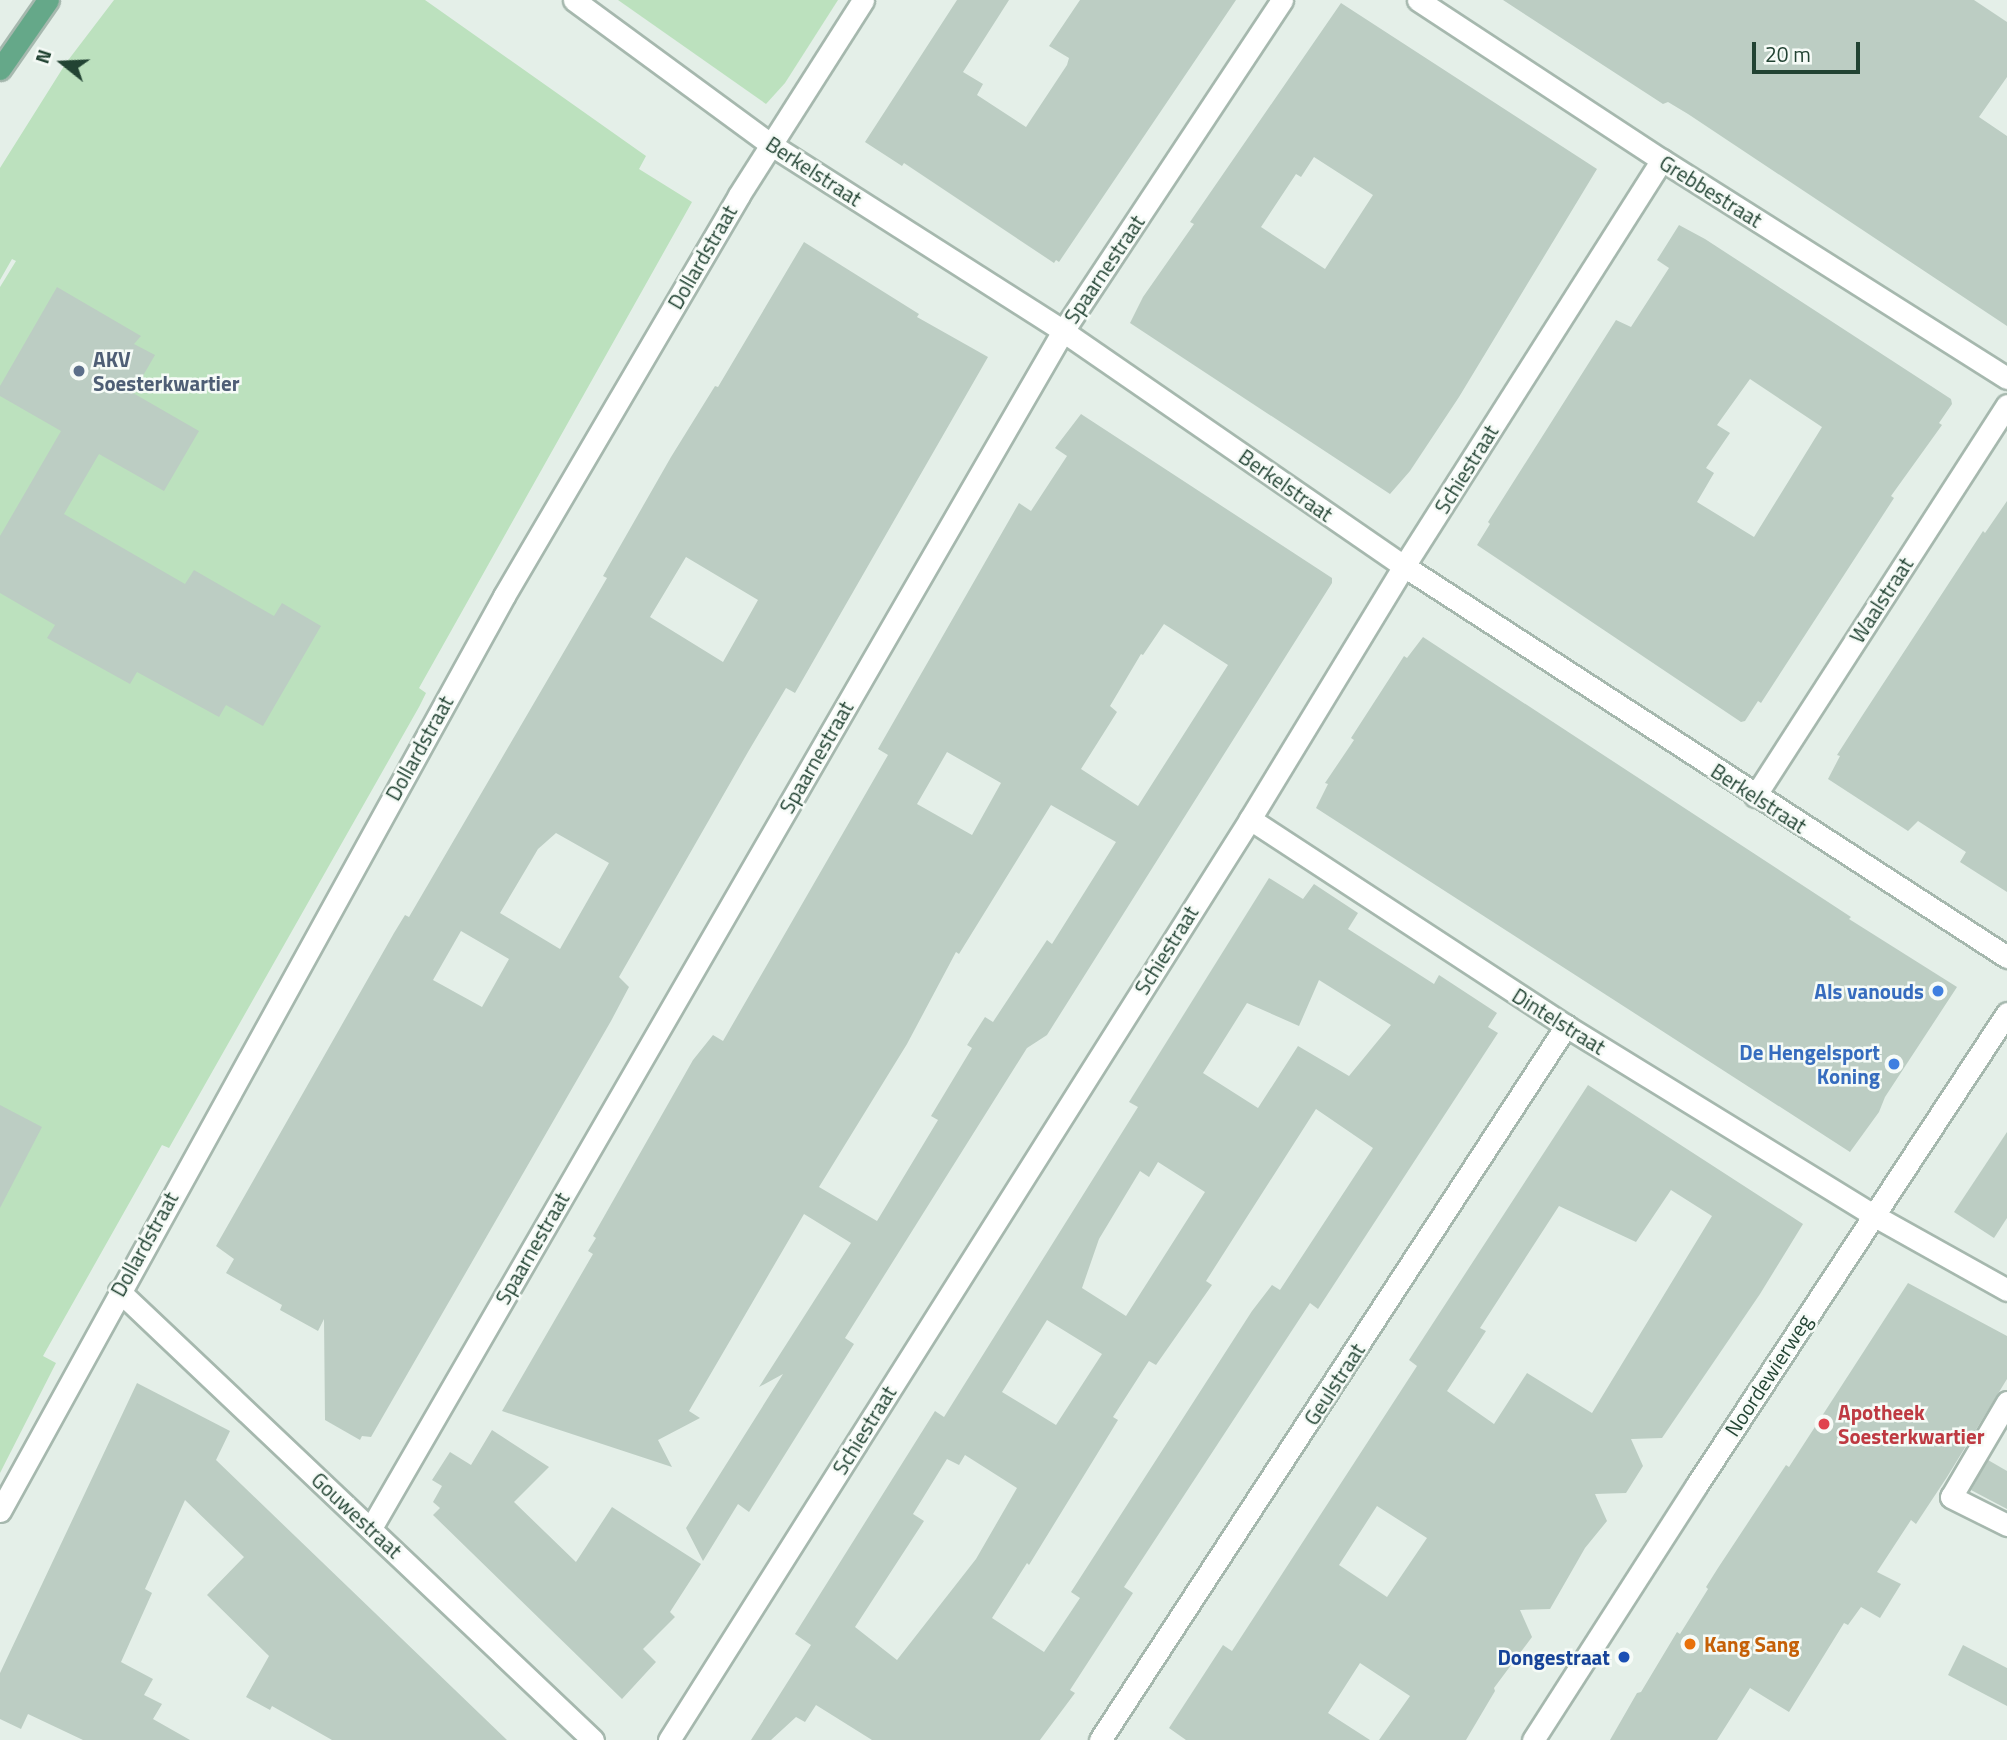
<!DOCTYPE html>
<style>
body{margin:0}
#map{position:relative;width:2007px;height:1740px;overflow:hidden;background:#e4efe8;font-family:"Titillium Web",sans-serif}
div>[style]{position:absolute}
.green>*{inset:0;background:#bce1be}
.building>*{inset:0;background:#bccdc3}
.roads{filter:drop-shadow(2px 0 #a6b8ae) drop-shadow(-2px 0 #a6b8ae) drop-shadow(0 2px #a6b8ae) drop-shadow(0 -2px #a6b8ae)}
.street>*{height:21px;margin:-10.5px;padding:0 10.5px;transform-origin:10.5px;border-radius:10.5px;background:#fff}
.secondary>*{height:21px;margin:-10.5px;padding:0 10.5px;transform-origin:10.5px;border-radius:10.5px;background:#fff}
.primary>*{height:21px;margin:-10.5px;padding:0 10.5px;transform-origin:10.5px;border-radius:10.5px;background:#65a889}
.dots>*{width:19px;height:19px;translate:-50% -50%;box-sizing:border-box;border:4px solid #f6fbf7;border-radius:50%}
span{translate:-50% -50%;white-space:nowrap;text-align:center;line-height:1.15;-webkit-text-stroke:5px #f6fbf7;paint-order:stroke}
.street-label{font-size:21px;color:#224333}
.service-label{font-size:21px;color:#4e5e75;font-weight:700}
.left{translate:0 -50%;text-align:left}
.shop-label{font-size:21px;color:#366cbe;font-weight:700}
.right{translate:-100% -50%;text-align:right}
.health-label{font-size:21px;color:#be3a42;font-weight:700}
.food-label{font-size:21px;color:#c56008;font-weight:700}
.transit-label{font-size:21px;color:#164399;font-weight:700}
.north{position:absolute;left:28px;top:28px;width:70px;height:70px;-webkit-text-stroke:5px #f6fbf7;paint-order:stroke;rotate:288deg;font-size:19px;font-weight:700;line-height:28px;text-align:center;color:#224333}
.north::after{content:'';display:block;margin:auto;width:24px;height:32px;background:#224333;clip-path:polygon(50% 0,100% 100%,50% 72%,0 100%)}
.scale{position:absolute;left:1752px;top:42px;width:108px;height:32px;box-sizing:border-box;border:4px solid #224333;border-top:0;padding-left:9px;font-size:21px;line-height:24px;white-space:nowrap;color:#224333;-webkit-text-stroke:5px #f6fbf7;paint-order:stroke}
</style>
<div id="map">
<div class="green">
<i style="clip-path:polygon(114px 0,425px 0,646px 156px,639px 169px,692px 202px,419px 688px,426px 693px,419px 707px,169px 1148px,162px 1145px,43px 1356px,56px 1363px,0 1473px,0 287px,16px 261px,12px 259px,0 280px,0 168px,66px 63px)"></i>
<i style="clip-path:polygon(618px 0,838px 0,785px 83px,766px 104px)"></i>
</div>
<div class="building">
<i style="clip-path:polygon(957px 0,1009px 0,963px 72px,983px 84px,977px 95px,1026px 127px,1067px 65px,1069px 58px,1049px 46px,1080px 0,1236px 0,1059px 262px,1056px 260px,1054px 263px,904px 163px,902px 166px,865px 142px)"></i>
<i style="clip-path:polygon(1503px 0,1974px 0,2007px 22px,2007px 77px,1979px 117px,2007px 136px,2007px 326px,1688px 114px,1668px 102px,1663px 104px)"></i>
<i style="clip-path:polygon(evenodd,1341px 3px,1597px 169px,1459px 397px,1410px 471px,1390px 494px,1130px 323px,1143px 297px,1194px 224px,1190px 222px,1341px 3px,1314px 157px,1373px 195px,1325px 269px,1261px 227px,1296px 174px,1301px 177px,1314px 157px)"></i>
<i style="clip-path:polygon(evenodd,1679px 225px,1705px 239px,1951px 399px,1952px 404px,1939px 423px,1942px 425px,1891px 496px,1894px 498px,1761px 703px,1758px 701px,1745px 721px,1741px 722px,1477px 545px,1490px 524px,1488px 522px,1616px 320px,1631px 327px,1669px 268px,1657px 260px,1679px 225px,1750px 379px,1822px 427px,1754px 537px,1697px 502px,1714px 473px,1706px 468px,1730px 433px,1717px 425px,1750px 379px)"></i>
<i style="clip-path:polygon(evenodd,804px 242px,919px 314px,917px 317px,988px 357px,795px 693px,786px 688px,748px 752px,619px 977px,629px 987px,611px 1021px,371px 1437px,362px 1436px,360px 1440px,325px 1420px,324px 1319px,318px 1331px,280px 1310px,282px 1305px,226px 1273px,234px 1259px,216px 1246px,394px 933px,405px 915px,409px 917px,607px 578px,603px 576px,671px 457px,715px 386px,718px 387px,804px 242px,686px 557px,758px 600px,723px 662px,650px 617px,686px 557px,804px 242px,556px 833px,609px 863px,560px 949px,500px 913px,538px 849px,556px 833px,804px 242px,461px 931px,509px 959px,482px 1007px,433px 980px,461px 931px)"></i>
<i style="clip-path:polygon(57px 287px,141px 336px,134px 344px,155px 355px,133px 393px,199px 431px,164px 491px,99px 454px,64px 514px,185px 584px,194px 570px,274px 616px,282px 603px,321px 626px,263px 726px,226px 705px,219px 717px,137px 672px,130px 684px,47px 638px,55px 625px,0 593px,0 536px,61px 431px,0 396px,0 386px)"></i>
<i style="clip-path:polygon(evenodd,1081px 414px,1332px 578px,1332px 583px,1047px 1035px,1027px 1048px,924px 1212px,845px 1338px,854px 1344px,749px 1512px,738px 1504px,703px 1561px,686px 1528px,783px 1374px,759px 1387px,851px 1243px,804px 1214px,689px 1411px,700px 1418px,658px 1440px,672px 1467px,502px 1411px,593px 1254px,588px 1251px,596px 1238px,593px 1236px,693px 1060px,713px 1035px,723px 1041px,888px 755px,878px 749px,1019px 503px,1031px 511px,1067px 456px,1055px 448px,1081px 414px,1164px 624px,1228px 665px,1138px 806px,1081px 769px,1117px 712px,1110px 706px,1141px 654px,1143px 655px,1164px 624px,1081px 414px,947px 752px,1001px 783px,972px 835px,917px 804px,947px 752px,1081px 414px,1051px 805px,1116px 842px,1052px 944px,1047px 940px,993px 1022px,985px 1017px,967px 1045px,972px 1048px,931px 1116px,938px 1120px,877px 1221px,819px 1187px,907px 1044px,956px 952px,959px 954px,1051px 805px)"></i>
<i style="clip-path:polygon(2007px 501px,2007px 892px,1960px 862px,1966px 852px,1918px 821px,1908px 831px,1828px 779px,1840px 756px,1837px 755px,1862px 716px,1983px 531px,1985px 533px)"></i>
<i style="clip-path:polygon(1423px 637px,1851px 917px,1849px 919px,1957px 987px,1885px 1097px,1879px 1112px,1850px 1152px,1316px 808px,1328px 784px,1325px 783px,1354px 740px,1351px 738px,1404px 656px,1407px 658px)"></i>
<i style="clip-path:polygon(evenodd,1269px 878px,1303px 899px,1314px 884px,1358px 913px,1348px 929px,1434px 984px,1439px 975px,1497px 1013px,1488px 1027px,1498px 1033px,1318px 1309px,1310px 1303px,1183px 1497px,1124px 1587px,1133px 1593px,1070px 1690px,1075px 1693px,1040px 1740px,872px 1740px,816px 1705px,805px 1722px,796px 1717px,771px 1740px,751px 1740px,811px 1645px,795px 1634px,935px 1411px,944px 1417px,1138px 1107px,1129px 1102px,1269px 878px,1319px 980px,1391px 1025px,1349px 1076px,1298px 1046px,1258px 1108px,1203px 1073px,1247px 1003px,1299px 1026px,1319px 980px,1269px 878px,1316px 1109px,1373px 1148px,1280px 1290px,1272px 1285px,1252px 1311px,1071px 1592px,1080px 1598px,1044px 1652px,992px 1618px,1027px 1563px,1029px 1565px,1118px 1420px,1113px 1417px,1149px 1361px,1156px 1365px,1212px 1285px,1206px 1281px,1316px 1109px,1269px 878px,1158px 1162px,1205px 1192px,1126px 1316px,1082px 1288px,1099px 1239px,1140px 1171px,1149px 1177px,1158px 1162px,1269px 878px,1047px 1320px,1102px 1354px,1056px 1425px,1002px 1392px,1047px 1320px,1269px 878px,965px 1455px,1017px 1488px,976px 1559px,897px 1660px,855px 1627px,924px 1521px,913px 1514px,947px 1459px,959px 1465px,965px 1455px)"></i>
<i style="clip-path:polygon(evenodd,1588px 1085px,1803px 1224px,1760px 1294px,1662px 1438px,1631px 1439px,1643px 1466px,1626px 1493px,1595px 1494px,1607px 1521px,1585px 1548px,1550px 1609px,1520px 1610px,1532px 1637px,1494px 1688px,1495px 1691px,1466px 1740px,1379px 1740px,1410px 1696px,1360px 1663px,1328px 1713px,1370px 1740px,1186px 1740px,1169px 1728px,1223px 1645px,1232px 1651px,1417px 1366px,1409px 1360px,1588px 1085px,1671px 1190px,1712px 1216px,1592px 1413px,1527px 1373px,1494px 1424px,1447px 1391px,1486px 1331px,1480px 1328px,1559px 1206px,1636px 1242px,1671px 1190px,1588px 1085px,1377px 1506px,1427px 1538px,1387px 1597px,1339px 1565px,1377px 1506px)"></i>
<i style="clip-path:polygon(0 1105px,42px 1127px,0 1208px)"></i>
<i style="clip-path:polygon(2007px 1132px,2007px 1218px,1994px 1238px,1954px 1212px)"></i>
<i style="clip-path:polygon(1908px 1283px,2007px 1336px,2007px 1379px,1947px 1477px,1916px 1524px,1911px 1520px,1877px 1572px,1901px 1584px,1880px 1618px,1861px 1607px,1848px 1625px,1844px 1623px,1789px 1712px,1750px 1688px,1717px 1740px,1610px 1740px,1637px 1693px,1641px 1692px,1677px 1632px,1680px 1634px,1708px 1589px,1706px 1587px,1718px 1568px,1786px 1465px,1789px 1467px)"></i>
<i style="clip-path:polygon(137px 1383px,230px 1431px,216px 1460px,507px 1740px,332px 1740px,272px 1706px,270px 1710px,246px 1697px,269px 1656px,207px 1595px,244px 1557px,185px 1500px,145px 1589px,152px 1593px,121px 1662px,153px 1679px,144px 1695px,162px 1704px,153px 1719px,190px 1740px,83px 1740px,28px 1714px,21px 1729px,0 1719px,0 1673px)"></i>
<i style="clip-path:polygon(492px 1430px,549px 1467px,514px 1502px,576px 1562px,612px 1507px,701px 1564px,670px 1612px,675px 1617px,643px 1649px,656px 1662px,622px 1699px,433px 1515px,440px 1508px,433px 1502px,442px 1486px,432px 1480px,450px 1452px,471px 1465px)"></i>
<i style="clip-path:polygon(1988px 1460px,2007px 1471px,2007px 1509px,1971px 1490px)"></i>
<i style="clip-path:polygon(1963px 1645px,2007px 1668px,2007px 1706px,1948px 1675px)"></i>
</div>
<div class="roads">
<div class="street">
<i style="left:574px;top:0;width:243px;rotate:36.3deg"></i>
<i style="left:770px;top:144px;width:348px;rotate:32.5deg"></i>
<i style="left:1063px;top:331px;width:414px;rotate:34.6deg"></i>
<i style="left:1404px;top:566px;width:719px;rotate:32.96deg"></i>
<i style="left:1418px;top:0;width:292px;rotate:33.3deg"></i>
<i style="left:1662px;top:160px;width:408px;rotate:32.3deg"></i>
<i style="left:1755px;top:796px;width:465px;rotate:-57.2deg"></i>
<i style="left:1250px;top:819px;width:378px;rotate:33.2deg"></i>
<i style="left:1566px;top:1026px;width:361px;rotate:31.6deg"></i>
<i style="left:1873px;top:1215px;width:154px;rotate:29.2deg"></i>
<i style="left:119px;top:1291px;width:653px;rotate:43.45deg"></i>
<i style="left:2007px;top:1402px;width:110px;rotate:120.5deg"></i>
<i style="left:1951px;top:1497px;width:63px;rotate:26.6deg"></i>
<i style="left:0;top:1511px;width:1045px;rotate:-61.15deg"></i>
<i style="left:504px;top:596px;width:465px;rotate:-59.6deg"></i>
<i style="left:739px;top:195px;width:231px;rotate:-57.5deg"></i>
<i style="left:371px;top:1528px;width:1383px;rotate:-59.97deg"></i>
<i style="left:1063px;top:331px;width:397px;rotate:-56.5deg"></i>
<i style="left:669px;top:1740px;width:1089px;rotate:-57.75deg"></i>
<i style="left:1250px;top:819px;width:296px;rotate:-58.7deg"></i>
<i style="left:1404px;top:566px;width:481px;rotate:-57.6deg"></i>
<i style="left:1100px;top:1740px;width:853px;rotate:-56.87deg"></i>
</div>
<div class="secondary">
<i style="left:1533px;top:1740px;width:302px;rotate:-57.3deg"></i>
<i style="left:1696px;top:1486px;width:566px;rotate:-56.67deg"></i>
</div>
<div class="primary">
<i style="left:0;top:69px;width:84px;rotate:-55.2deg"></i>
</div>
</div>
<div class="dots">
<i style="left:79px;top:371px;background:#5c6f8a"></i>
<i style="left:1938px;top:991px;background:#3f7fe0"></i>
<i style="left:1894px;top:1064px;background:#3f7fe0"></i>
<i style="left:1824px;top:1424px;background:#e0444e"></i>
<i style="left:1690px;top:1644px;background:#e8710a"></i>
<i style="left:1624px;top:1657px;background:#1a4fb4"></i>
</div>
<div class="street-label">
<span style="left:814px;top:171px;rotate:33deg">Berkelstraat</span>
<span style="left:1711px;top:191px;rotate:32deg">Grebbestraat</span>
<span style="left:702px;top:257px;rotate:-60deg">Dollardstraat</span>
<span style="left:1104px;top:269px;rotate:-56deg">Spaarnestraat</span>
<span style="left:1466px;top:469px;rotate:-58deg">Schiestraat</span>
<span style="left:1286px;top:485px;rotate:35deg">Berkelstraat</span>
<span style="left:1881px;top:600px;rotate:-57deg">Waalstraat</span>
<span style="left:419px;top:748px;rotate:-61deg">Dollardstraat</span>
<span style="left:816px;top:757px;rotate:-60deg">Spaarnestraat</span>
<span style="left:1759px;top:798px;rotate:33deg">Berkelstraat</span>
<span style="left:1166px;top:950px;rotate:-58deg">Schiestraat</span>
<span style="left:1559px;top:1021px;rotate:32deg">Dintelstraat</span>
<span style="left:144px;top:1244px;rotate:-61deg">Dollardstraat</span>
<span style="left:532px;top:1248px;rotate:-60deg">Spaarnestraat</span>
<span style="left:1768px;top:1375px;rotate:-57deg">Noordewierweg</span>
<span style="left:1334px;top:1384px;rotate:-57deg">Geulstraat</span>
<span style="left:864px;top:1430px;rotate:-58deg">Schiestraat</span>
<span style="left:357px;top:1515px;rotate:43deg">Gouwestraat</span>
</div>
<div class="service-label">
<span class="left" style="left:93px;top:371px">AKV<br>Soesterkwartier</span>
</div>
<div class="shop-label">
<span class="right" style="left:1924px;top:991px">Als vanouds</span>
<span class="right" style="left:1880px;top:1064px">De Hengelsport<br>Koning</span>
</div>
<div class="health-label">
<span class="left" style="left:1838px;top:1424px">Apotheek<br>Soesterkwartier</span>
</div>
<div class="food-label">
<span class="left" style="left:1704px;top:1644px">Kang Sang</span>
</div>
<div class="transit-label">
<span class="right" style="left:1610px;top:1657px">Dongestraat</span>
</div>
<div class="north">N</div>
<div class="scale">20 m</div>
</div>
